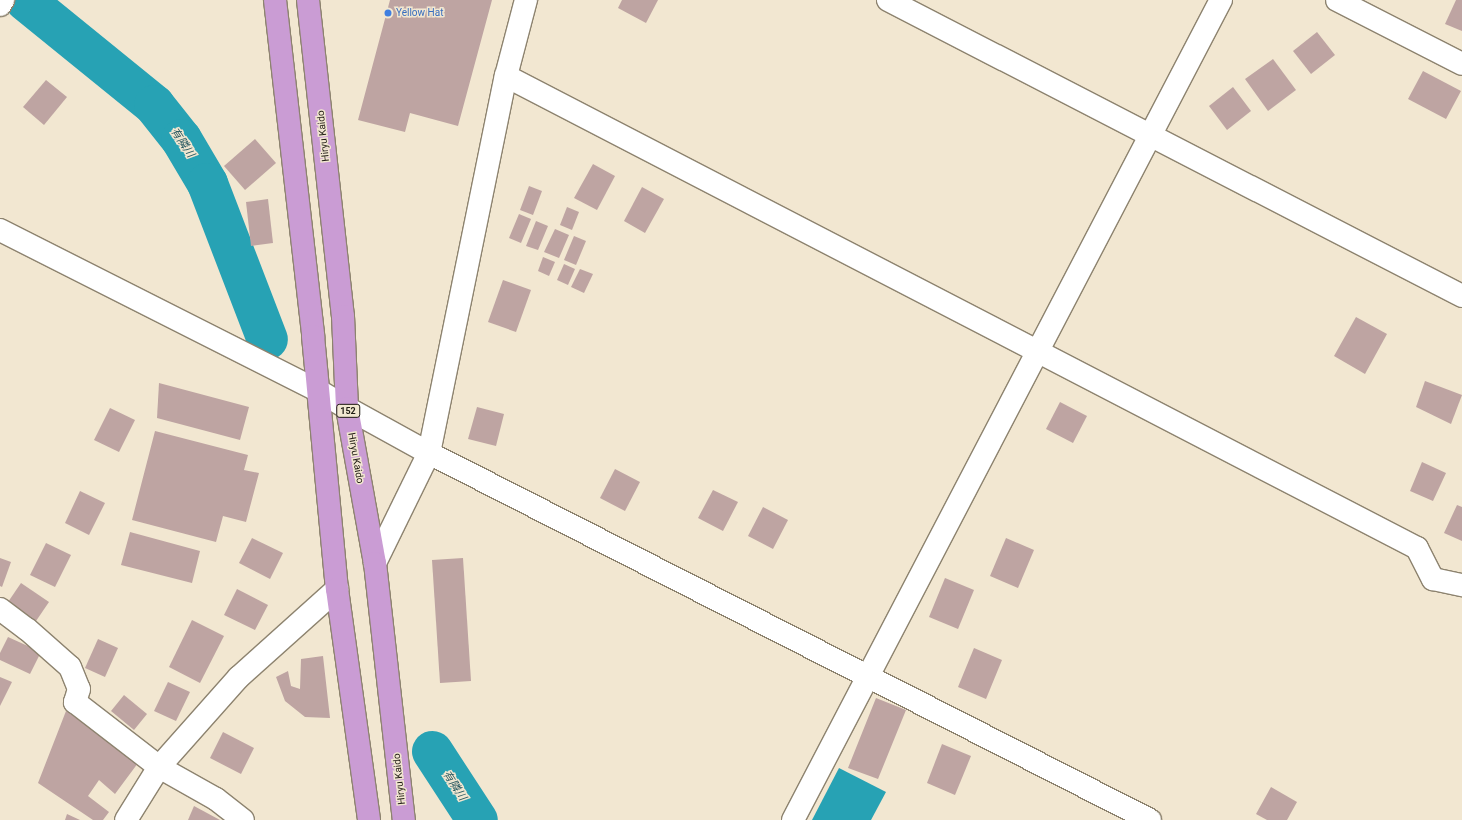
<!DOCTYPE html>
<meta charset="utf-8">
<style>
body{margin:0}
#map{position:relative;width:1462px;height:820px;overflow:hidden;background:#f2e7d1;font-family:Roboto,"Noto Sans JP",sans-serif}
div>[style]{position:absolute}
.water>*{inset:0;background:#27a2b4}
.river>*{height:41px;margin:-20.5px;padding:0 20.5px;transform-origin:20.5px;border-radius:20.5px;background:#27a2b4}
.building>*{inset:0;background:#bea4a2}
.roads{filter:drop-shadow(1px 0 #8d836f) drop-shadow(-1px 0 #8d836f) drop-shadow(0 1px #8d836f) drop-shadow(0 -1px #8d836f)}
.minor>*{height:22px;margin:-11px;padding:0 11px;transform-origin:11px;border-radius:11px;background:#fff}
.tertiary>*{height:22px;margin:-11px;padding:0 11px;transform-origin:11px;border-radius:11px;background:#fff}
.secondary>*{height:22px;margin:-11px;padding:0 11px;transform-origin:11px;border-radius:11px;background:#fff}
.trunk>*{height:22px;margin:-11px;padding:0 11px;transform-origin:11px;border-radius:11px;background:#ca9cd4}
.dots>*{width:11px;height:11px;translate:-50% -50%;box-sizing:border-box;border:2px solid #f2e7d1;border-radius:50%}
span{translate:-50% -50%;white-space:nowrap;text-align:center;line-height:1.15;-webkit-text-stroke:3px #f2e7d1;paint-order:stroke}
.shield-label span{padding:1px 3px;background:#f2e7d1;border:1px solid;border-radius:3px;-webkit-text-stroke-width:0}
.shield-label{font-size:9px;color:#1f1b13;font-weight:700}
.shop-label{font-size:10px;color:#366cbe}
.left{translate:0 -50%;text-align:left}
.street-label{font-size:10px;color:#1f1b13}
.water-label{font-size:11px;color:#285961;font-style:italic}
</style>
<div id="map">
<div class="water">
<i style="clip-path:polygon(839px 768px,886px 792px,871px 820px,812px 820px)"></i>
</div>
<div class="river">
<i style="left:25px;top:0;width:166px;rotate:39.1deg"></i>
<i style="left:154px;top:105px;width:43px;rotate:51.5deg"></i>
<i style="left:181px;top:139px;width:51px;rotate:59.4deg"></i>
<i style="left:207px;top:183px;width:167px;rotate:69deg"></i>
<i style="left:432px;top:751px;width:82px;rotate:56.9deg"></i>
</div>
<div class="building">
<i style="clip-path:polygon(390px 0,492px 0,458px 126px,410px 113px,405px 132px,358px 120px)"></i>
<i style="clip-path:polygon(622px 0,658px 0,646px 23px,618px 8px)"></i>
<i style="clip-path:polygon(1456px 0,1462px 0,1462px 31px,1445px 24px)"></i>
<i style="clip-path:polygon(1317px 32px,1335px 55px,1311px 74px,1293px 51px)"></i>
<i style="clip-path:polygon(1273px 59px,1296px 90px,1268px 111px,1245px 79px)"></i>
<i style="clip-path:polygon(1423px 71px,1461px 91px,1446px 119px,1408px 99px)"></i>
<i style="clip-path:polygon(46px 80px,67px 97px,44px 125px,23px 107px)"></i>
<i style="clip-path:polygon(1233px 87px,1251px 111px,1227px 130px,1209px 106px)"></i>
<i style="clip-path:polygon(255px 139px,276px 163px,245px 190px,224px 166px)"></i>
<i style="clip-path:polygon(593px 164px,615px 176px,597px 210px,574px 198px)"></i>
<i style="clip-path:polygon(529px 186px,542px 191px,533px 215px,520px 210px)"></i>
<i style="clip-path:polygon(642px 187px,664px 199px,645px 233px,624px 221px)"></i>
<i style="clip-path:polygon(268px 199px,273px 243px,251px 246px,246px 202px)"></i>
<i style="clip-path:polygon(567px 207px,579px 212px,572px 230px,560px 225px)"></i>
<i style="clip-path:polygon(519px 214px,531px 219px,521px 243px,509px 238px)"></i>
<i style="clip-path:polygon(536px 221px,548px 226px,538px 250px,526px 246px)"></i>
<i style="clip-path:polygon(555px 229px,569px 235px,559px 258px,544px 252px)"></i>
<i style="clip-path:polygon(574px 236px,586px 241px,576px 265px,564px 260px)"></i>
<i style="clip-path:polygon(543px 257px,555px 262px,549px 276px,538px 271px)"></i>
<i style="clip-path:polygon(564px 264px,575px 269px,568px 285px,557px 280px)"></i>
<i style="clip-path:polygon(580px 269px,593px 274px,584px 293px,571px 287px)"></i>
<i style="clip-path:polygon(503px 280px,531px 290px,516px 332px,488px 322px)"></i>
<i style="clip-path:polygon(1356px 317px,1387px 334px,1365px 374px,1334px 356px)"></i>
<i style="clip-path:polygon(1425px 381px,1462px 395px,1451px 424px,1416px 407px)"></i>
<i style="clip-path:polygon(159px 383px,249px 407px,240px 440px,157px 418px)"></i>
<i style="clip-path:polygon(1060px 402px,1087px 416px,1073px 443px,1046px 429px)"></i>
<i style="clip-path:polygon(477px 407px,504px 414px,496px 446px,468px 439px)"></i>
<i style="clip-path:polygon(110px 408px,135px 420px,119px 452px,94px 440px)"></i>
<i style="clip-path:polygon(155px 431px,248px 455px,244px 470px,259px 473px,246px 522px,223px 516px,216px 542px,132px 520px)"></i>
<i style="clip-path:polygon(1422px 462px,1446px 473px,1433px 501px,1410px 491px)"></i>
<i style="clip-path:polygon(615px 469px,640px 482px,625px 511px,600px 498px)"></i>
<i style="clip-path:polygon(713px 490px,738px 502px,723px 531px,698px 518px)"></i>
<i style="clip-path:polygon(80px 491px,105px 503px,89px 535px,65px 523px)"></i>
<i style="clip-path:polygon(1457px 505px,1462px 507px,1462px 541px,1444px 533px)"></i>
<i style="clip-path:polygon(763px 507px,788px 520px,773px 549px,748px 536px)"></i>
<i style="clip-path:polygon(130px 532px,200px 551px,192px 583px,121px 565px)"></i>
<i style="clip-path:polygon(252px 538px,283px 553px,270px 579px,239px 563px)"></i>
<i style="clip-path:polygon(1006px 538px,1034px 550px,1018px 588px,990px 576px)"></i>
<i style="clip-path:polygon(46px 543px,71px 555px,55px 587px,30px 575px)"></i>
<i style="clip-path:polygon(0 558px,11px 562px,2px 587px,0 586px)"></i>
<i style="clip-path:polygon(463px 558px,471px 681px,440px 683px,432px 560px)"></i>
<i style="clip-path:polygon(945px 578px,974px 590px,958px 629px,929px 617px)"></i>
<i style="clip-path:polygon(21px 583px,49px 602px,36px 621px,8px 602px)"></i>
<i style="clip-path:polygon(237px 589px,268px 605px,255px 630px,224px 615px)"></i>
<i style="clip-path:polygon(192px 620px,224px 636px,200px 683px,169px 667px)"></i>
<i style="clip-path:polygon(8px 637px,41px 652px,30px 674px,0 660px,0 653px)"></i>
<i style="clip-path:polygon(98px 639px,118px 648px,105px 677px,85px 668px)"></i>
<i style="clip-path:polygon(974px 648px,1002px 660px,986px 699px,958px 687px)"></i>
<i style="clip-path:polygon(323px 656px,330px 718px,305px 717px,285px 701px,276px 677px,288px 671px,291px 686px,300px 689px,301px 659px)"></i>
<i style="clip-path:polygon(0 677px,12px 682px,0 706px)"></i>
<i style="clip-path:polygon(168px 682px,190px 692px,176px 721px,154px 711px)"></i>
<i style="clip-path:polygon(124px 695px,147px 714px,134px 730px,111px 711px)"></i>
<i style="clip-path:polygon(876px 698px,906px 710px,878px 779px,848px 768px)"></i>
<i style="clip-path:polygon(66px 711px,123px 749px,138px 763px,115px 794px,99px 780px,88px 796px,109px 812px,103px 820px,93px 820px,38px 783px)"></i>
<i style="clip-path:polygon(223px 732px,254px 748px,241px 774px,210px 758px)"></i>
<i style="clip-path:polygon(942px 744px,971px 756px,955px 795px,927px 783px)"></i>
<i style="clip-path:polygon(1271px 787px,1297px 802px,1287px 820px,1267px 820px,1256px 814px)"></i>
<i style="clip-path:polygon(194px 806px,220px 820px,188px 820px)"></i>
<i style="clip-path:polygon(67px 814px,80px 820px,65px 820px)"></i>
</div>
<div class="roads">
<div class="minor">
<i style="left:888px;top:0;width:646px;rotate:27.28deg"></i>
<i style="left:0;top:5px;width:6px;rotate:-59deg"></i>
<i style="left:506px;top:76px;width:1026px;rotate:27.39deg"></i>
<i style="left:1417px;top:548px;width:35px;rotate:63deg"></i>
<i style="left:1433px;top:579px;width:30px;rotate:12deg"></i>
<i style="left:0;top:230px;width:357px;rotate:26.8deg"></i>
<i style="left:319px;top:391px;width:33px;rotate:31deg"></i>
<i style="left:375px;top:563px;width:123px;rotate:-63.9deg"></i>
<i style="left:429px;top:453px;width:385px;rotate:-78.5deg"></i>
<i style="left:506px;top:76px;width:79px;rotate:-75.3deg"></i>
<i style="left:0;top:609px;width:34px;rotate:37deg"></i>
<i style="left:27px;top:629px;width:57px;rotate:41.5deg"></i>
<i style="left:70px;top:667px;width:24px;rotate:68deg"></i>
<i style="left:79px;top:689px;width:14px;rotate:107deg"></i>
<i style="left:75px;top:702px;width:106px;rotate:37.7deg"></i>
<i style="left:159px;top:767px;width:65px;rotate:29.3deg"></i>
<i style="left:216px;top:799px;width:34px;rotate:38deg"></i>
<i style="left:126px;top:820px;width:62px;rotate:-58.1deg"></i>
<i style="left:159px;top:767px;width:120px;rotate:-48.4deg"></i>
<i style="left:239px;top:677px;width:132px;rotate:-41.9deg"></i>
<i style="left:793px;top:820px;width:925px;rotate:-62.44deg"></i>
</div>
<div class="tertiary">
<i style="left:347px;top:408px;width:94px;rotate:28.8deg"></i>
<i style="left:429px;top:453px;width:809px;rotate:26.98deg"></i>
</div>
<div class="secondary">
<i style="left:1337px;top:0;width:140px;rotate:27.1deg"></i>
</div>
<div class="trunk">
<i style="left:275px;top:0;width:338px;rotate:83.5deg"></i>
<i style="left:313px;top:336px;width:254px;rotate:84.6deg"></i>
<i style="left:337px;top:589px;width:233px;rotate:82.1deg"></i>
<i style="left:308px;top:0;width:318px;rotate:83.7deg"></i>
<i style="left:343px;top:316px;width:92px;rotate:87.5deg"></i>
<i style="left:347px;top:408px;width:158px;rotate:79.8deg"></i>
<i style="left:375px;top:563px;width:259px;rotate:83.6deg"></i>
</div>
</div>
<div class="dots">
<i style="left:388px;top:13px;background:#3f7fe0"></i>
</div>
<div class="shield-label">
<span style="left:348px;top:411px">152</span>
</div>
<div class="shop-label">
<span class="left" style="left:396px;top:13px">Yellow Hat</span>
</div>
<div class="street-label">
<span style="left:323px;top:136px;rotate:-96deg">Hiryu Kaido</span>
<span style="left:356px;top:458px;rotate:80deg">Hiryu Kaido</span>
<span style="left:399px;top:779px;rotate:-96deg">Hiryu Kaido</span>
</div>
<div class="water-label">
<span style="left:182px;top:143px;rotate:56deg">有隣川</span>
<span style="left:454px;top:786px;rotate:57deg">有隣川</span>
</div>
</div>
